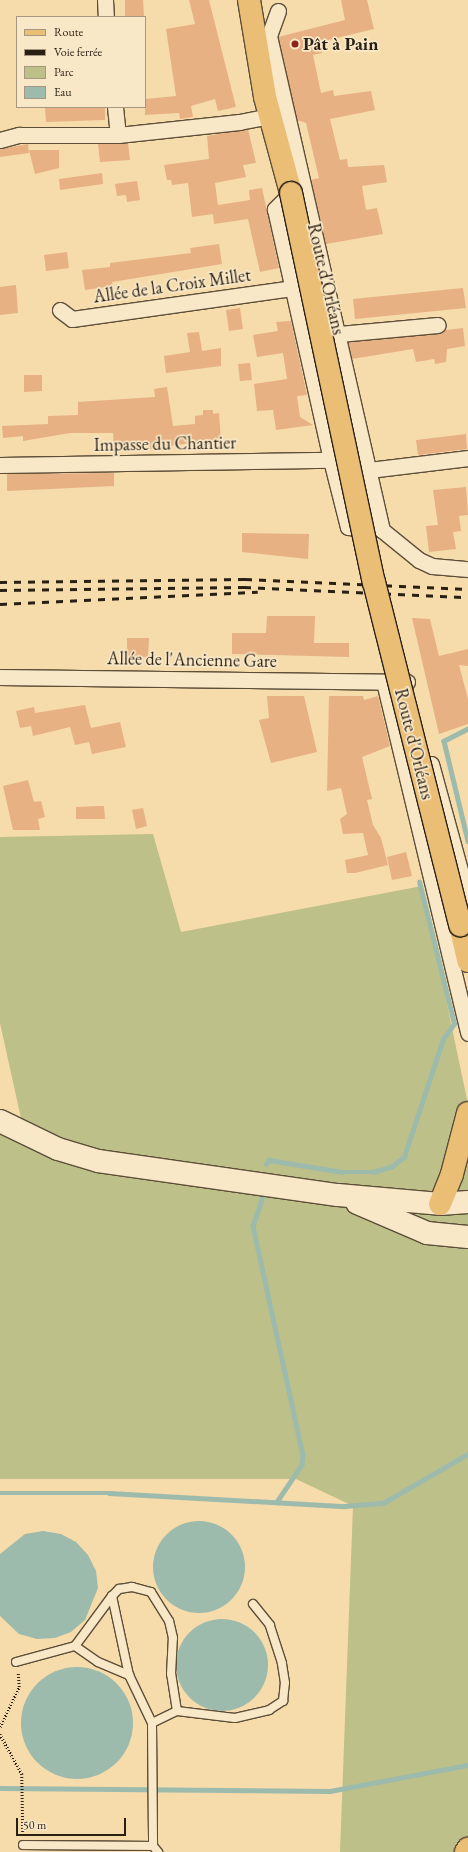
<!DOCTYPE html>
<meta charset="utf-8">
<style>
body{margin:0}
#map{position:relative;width:468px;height:1852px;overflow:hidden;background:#f6dbab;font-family:"EB Garamond",serif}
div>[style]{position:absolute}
.green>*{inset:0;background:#bdc088}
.water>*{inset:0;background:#9dbbac}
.round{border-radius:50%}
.stream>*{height:4.5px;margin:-2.25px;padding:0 2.25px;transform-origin:2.25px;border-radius:2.25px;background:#9dbbac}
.building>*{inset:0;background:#e7b184}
.path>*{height:2.5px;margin-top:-1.25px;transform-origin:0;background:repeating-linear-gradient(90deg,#291f12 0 1px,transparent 0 3px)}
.roads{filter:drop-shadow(1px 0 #5c4e38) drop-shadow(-1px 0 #5c4e38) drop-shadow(0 1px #5c4e38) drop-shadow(0 -1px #5c4e38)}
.service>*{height:8px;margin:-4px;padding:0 4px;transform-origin:4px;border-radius:4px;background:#f9e8c8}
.minor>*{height:15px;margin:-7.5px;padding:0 7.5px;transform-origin:7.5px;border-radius:7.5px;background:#f9e8c8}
.secondary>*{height:22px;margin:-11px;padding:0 11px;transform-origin:11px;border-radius:11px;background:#f9e8c8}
.primary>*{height:22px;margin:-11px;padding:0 11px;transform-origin:11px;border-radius:11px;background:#ebbe76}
.rail>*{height:3px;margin-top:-1.5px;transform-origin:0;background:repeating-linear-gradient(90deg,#291f12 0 7px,transparent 0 14px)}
.bridges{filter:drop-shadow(1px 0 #291f12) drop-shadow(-1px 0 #291f12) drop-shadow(0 1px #291f12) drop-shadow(0 -1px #291f12)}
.primary-bridge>*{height:22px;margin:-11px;padding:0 11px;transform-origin:11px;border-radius:11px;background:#ebbe76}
.dots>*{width:11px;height:11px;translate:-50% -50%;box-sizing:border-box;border:2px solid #f9e8c8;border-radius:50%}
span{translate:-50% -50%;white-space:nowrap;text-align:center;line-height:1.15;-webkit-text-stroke:3.5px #f9e8c8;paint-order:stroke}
.poi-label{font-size:18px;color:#291f12;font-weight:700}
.left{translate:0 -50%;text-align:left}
.street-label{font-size:18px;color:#291f12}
.legend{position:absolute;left:16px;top:16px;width:130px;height:92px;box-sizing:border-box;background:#f9e8c8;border:1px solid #a6987f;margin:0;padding:5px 7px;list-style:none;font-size:12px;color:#291f12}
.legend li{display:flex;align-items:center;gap:8px;height:20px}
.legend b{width:20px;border:1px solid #a6987f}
.scale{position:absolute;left:16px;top:1818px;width:110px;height:18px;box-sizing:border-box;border:2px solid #291f12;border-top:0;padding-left:5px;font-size:12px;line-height:14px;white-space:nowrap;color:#291f12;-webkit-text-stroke:3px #f9e8c8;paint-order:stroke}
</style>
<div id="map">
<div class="green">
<i style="clip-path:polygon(153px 834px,181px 932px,422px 886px,468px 1104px,468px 1852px,340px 1852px,353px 1506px,296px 1479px,0 1479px,0 1121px,24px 1132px,0 1023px,0 837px)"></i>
</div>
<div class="water">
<i class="round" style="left:153px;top:1521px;width:92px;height:92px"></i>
<i style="clip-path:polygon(43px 1531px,61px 1534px,76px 1542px,88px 1555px,96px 1571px,98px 1588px,85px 1620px,71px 1632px,55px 1638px,37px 1639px,19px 1634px,0 1616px,0 1554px,25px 1534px)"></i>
<i class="round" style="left:176px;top:1619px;width:92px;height:92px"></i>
<i class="round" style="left:21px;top:1667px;width:112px;height:112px"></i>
</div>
<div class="stream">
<i style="left:468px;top:729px;width:27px;rotate:153deg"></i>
<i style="left:444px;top:741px;width:103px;rotate:76.5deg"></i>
<i style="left:266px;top:1164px;width:5px;rotate:-53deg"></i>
<i style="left:269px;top:1160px;width:74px;rotate:9.3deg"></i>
<i style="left:342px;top:1172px;width:31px"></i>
<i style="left:373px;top:1172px;width:19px;rotate:-16deg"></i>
<i style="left:391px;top:1167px;width:16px;rotate:-38deg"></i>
<i style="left:404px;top:1157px;width:124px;rotate:-71.7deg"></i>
<i style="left:443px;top:1039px;width:19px;rotate:-54deg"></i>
<i style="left:454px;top:1024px;width:146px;rotate:-103.8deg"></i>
<i style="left:263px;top:1197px;width:31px;rotate:109deg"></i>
<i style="left:253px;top:1226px;width:234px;rotate:77.7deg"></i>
<i style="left:303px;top:1455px;width:10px;rotate:96deg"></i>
<i style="left:302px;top:1465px;width:45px;rotate:124deg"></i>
<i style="left:0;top:1493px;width:109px"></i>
<i style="left:109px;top:1493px;width:236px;rotate:3.2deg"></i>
<i style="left:345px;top:1506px;width:38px;rotate:-5deg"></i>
<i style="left:383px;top:1503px;width:98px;rotate:-30deg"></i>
<i style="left:0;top:1788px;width:330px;rotate:0.5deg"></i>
<i style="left:330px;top:1791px;width:140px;rotate:-10.7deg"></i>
</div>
<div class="building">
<i style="clip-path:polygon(125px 0,143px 0,144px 17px,125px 17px)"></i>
<i style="clip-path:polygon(189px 0,209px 0,236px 107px,218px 111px,215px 99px,191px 106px,193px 117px,180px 119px,179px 113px,145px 115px,145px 99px,176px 96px,166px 29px,195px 24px)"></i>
<i style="clip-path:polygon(341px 0,367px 0,374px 29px,328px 40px,329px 44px,320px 46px,322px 53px,313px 55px,321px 93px,333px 90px,334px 96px,371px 91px,375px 110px,330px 119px,340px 160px,347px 159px,348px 167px,384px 165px,387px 182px,362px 186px,366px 210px,377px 208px,383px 234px,326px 244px,311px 180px,319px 178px,306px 123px,297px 120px,278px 37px,345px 20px)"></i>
<i style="clip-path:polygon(45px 107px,105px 107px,105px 120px,46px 122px)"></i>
<i style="clip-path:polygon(248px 129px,256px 163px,243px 165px,246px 177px,215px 183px,218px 205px,250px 200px,249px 190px,262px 188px,279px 268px,260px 272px,248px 219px,214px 224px,213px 214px,192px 217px,188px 183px,172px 185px,171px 180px,167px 180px,164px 165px,209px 159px,207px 136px)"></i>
<i style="clip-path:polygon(128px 143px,130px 160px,100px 162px,98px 144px)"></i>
<i style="clip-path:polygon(28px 144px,29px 153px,0 157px,0 149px)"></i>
<i style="clip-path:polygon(29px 150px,59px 150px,59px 168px,35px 174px)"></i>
<i style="clip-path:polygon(102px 173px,103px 184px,60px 190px,59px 179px)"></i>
<i style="clip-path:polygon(137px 181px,140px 200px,127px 202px,126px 195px,117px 196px,115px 184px)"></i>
<i style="clip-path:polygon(219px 244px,222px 264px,112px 282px,113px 286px,85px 290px,82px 270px,110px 267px,110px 263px,191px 253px,190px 248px)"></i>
<i style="clip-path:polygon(67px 252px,69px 268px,46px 271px,44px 255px)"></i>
<i style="clip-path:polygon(16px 285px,18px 313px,0 315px,0 287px)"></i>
<i style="clip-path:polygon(463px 288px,466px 308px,355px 319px,353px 299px)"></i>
<i style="clip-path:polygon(240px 308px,243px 329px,229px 331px,226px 310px)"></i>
<i style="clip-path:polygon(291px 321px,307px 395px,297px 396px,300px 417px,313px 425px,276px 430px,273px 410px,257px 411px,254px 384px,287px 379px,283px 353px,257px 357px,253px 335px,278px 331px,276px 322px)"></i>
<i style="clip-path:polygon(463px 328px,465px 346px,447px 349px,446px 362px,435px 364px,434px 359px,416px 362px,413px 349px,352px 359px,348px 342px)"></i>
<i style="clip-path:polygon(199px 332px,202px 351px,221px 348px,221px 366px,166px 373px,164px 356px,190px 352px,187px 333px)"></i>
<i style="clip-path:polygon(250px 363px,252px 380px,240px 381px,238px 364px)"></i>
<i style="clip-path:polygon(24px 375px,42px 375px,42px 391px,24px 392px)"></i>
<i style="clip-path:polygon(167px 387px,173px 426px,195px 424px,195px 416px,203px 415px,203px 410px,213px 410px,213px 414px,219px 413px,221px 442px,214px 442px,214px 446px,203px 446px,203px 441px,138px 451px,138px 447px,114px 447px,113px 433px,70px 433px,23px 441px,23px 436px,3px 438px,2px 426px,48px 424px,48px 416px,78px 415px,78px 402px,155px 397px,154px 389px)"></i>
<i style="clip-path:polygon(466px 434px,467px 449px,418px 455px,416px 440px)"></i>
<i style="clip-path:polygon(114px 473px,114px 486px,7px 491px,7px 474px)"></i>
<i style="clip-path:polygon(466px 487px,468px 515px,459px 516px,461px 531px,453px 532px,456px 549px,429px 552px,426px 526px,438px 525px,433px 490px)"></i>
<i style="clip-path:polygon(242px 533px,309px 534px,308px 559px,242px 552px)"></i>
<i style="clip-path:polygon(267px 616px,315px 616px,314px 643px,349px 643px,349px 657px,232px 654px,232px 633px,266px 633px)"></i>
<i style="clip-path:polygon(412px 618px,430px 619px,439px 656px,468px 649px,468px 666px,459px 665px,468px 699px,468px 724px,439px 734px)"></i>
<i style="clip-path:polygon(127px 638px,149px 638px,148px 657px,127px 657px)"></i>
<i style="clip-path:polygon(267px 696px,304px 696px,317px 752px,271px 763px,259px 720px,269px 718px)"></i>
<i style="clip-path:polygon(329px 696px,363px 696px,364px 700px,378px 696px,390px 746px,362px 757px,372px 799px,367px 800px,373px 825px,381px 838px,388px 865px,355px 873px,347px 873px,345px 860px,368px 855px,363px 833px,343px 834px,340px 819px,347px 814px,341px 788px,327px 791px)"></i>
<i style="clip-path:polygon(85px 705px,91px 728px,120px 722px,126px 747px,92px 754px,89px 742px,75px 745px,70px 727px,33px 736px,31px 726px,20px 728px,16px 711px,34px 707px,35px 713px)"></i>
<i style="clip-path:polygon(28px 780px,34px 802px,41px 801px,45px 817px,38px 819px,40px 830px,13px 830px,3px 786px)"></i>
<i style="clip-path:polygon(98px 806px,104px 806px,105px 819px,76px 819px,76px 807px)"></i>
<i style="clip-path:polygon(143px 808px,147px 826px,136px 829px,132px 810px)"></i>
<i style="clip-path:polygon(406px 852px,412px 876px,392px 880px,387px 857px)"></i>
</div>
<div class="path">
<i style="left:0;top:1727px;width:44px;rotate:-64.6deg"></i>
<i style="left:19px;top:1687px;width:14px;rotate:-94deg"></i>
<i style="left:0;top:1734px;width:46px;rotate:61.2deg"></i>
<i style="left:22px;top:1774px;width:61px;rotate:89.1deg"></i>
</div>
<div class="roads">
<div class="service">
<i style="left:112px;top:1596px;width:62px;rotate:126.5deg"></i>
<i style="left:75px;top:1646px;width:28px;rotate:35deg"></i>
<i style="left:98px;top:1662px;width:34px;rotate:23deg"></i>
<i style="left:16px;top:1662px;width:61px;rotate:-15.2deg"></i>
<i style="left:177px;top:1711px;width:58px;rotate:6.9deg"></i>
<i style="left:235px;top:1718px;width:35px;rotate:-13deg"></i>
<i style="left:269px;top:1710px;width:17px;rotate:-33deg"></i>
<i style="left:283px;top:1701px;width:18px;rotate:-84deg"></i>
<i style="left:285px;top:1683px;width:20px;rotate:-99deg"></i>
<i style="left:282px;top:1663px;width:40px;rotate:-108deg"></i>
<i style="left:270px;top:1625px;width:27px;rotate:-129deg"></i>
<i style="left:152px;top:1723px;width:28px;rotate:-26deg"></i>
<i style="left:177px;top:1711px;width:37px;rotate:-99deg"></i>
<i style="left:171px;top:1674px;width:36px;rotate:-87deg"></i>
<i style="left:173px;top:1638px;width:17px;rotate:-103deg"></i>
<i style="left:169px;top:1621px;width:34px;rotate:-122deg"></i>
<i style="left:151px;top:1592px;width:20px;rotate:-165deg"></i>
<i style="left:132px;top:1587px;width:13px;rotate:171deg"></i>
<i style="left:119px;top:1589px;width:10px;rotate:135deg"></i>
<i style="left:112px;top:1596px;width:81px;rotate:77.9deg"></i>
<i style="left:129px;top:1675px;width:53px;rotate:64.4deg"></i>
<i style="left:152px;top:1723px;width:123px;rotate:89.5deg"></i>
<i style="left:153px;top:1846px;width:8px;rotate:50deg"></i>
<i style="left:23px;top:1845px;width:130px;rotate:0.4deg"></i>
</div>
<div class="minor">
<i style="left:105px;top:0;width:17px;rotate:87deg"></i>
<i style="left:278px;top:11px;width:27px;rotate:110deg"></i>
<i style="left:269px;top:36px;width:507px;rotate:77.12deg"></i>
<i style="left:115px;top:107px;width:28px;rotate:84deg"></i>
<i style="left:0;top:140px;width:20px;rotate:-15deg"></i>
<i style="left:19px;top:135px;width:99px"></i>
<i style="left:118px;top:135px;width:122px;rotate:-6.1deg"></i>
<i style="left:239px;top:122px;width:31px;rotate:-11deg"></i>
<i style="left:291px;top:193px;width:23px;rotate:135deg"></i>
<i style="left:275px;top:209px;width:257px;rotate:77.4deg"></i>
<i style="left:331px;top:460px;width:69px;rotate:75.8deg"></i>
<i style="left:348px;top:527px;width:23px;rotate:5deg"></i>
<i style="left:60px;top:310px;width:15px;rotate:37deg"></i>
<i style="left:72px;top:319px;width:222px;rotate:-8deg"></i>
<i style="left:339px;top:334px;width:99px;rotate:-5.2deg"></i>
<i style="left:0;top:465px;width:331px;rotate:-0.9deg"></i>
<i style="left:369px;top:470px;width:100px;rotate:-6.9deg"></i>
<i style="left:382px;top:530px;width:48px;rotate:39deg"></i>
<i style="left:419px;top:560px;width:14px;rotate:25deg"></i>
<i style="left:432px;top:566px;width:36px;rotate:5deg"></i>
<i style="left:0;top:677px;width:407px;rotate:0.7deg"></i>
<i style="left:384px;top:682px;width:361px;rotate:76.5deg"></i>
<i style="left:431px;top:764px;width:140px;rotate:74.7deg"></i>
</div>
<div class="secondary">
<i style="left:0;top:1121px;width:64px;rotate:25.8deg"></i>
<i style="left:58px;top:1149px;width:42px;rotate:16.7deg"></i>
<i style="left:98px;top:1161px;width:242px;rotate:8.1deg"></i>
<i style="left:338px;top:1195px;width:102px;rotate:5deg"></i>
<i style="left:440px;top:1204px;width:28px;rotate:-4deg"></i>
<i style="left:357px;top:1203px;width:76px;rotate:23.2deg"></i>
<i style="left:427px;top:1233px;width:41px;rotate:5.6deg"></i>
</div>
<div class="primary">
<i style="left:249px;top:0;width:98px;rotate:80.6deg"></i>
<i style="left:265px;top:97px;width:99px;rotate:74.8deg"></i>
<i style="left:460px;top:925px;width:37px;rotate:77deg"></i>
<i style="left:440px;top:1204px;width:32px;rotate:-68deg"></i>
<i style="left:452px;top:1174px;width:63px;rotate:-75.3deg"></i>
<i style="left:466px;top:1852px;width:4px;rotate:-56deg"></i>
</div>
</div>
<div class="rail">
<i style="left:0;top:582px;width:245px;rotate:-0.7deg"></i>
<i style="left:245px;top:579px;width:223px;rotate:2.6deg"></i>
<i style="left:0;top:590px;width:244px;rotate:-0.7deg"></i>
<i style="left:244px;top:587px;width:224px;rotate:2.6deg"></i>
<i style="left:0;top:604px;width:258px;rotate:-2.7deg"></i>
</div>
<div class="bridges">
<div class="primary-bridge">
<i style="left:291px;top:193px;width:398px;rotate:78deg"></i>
<i style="left:374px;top:582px;width:354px;rotate:75.9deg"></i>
</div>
</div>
<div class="dots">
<i style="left:295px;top:44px;background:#8f2418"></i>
</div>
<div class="poi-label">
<span class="left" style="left:303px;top:44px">Pât à Pain</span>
</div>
<div class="street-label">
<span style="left:326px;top:279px;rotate:77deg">Route d'Orléans</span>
<span style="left:172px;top:286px;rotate:-8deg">Allée de la Croix Millet</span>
<span style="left:165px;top:444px;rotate:-1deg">Impasse du Chantier</span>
<span style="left:192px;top:660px;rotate:1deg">Allée de l'Ancienne Gare</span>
<span style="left:414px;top:744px;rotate:76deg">Route d'Orléans</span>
</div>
<ul class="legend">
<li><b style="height:5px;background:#ebbe76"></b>Route</li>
<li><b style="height:5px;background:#291f12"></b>Voie ferrée</li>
<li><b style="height:11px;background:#bdc088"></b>Parc</li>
<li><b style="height:11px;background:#9dbbac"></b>Eau</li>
</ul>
<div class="scale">50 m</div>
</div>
